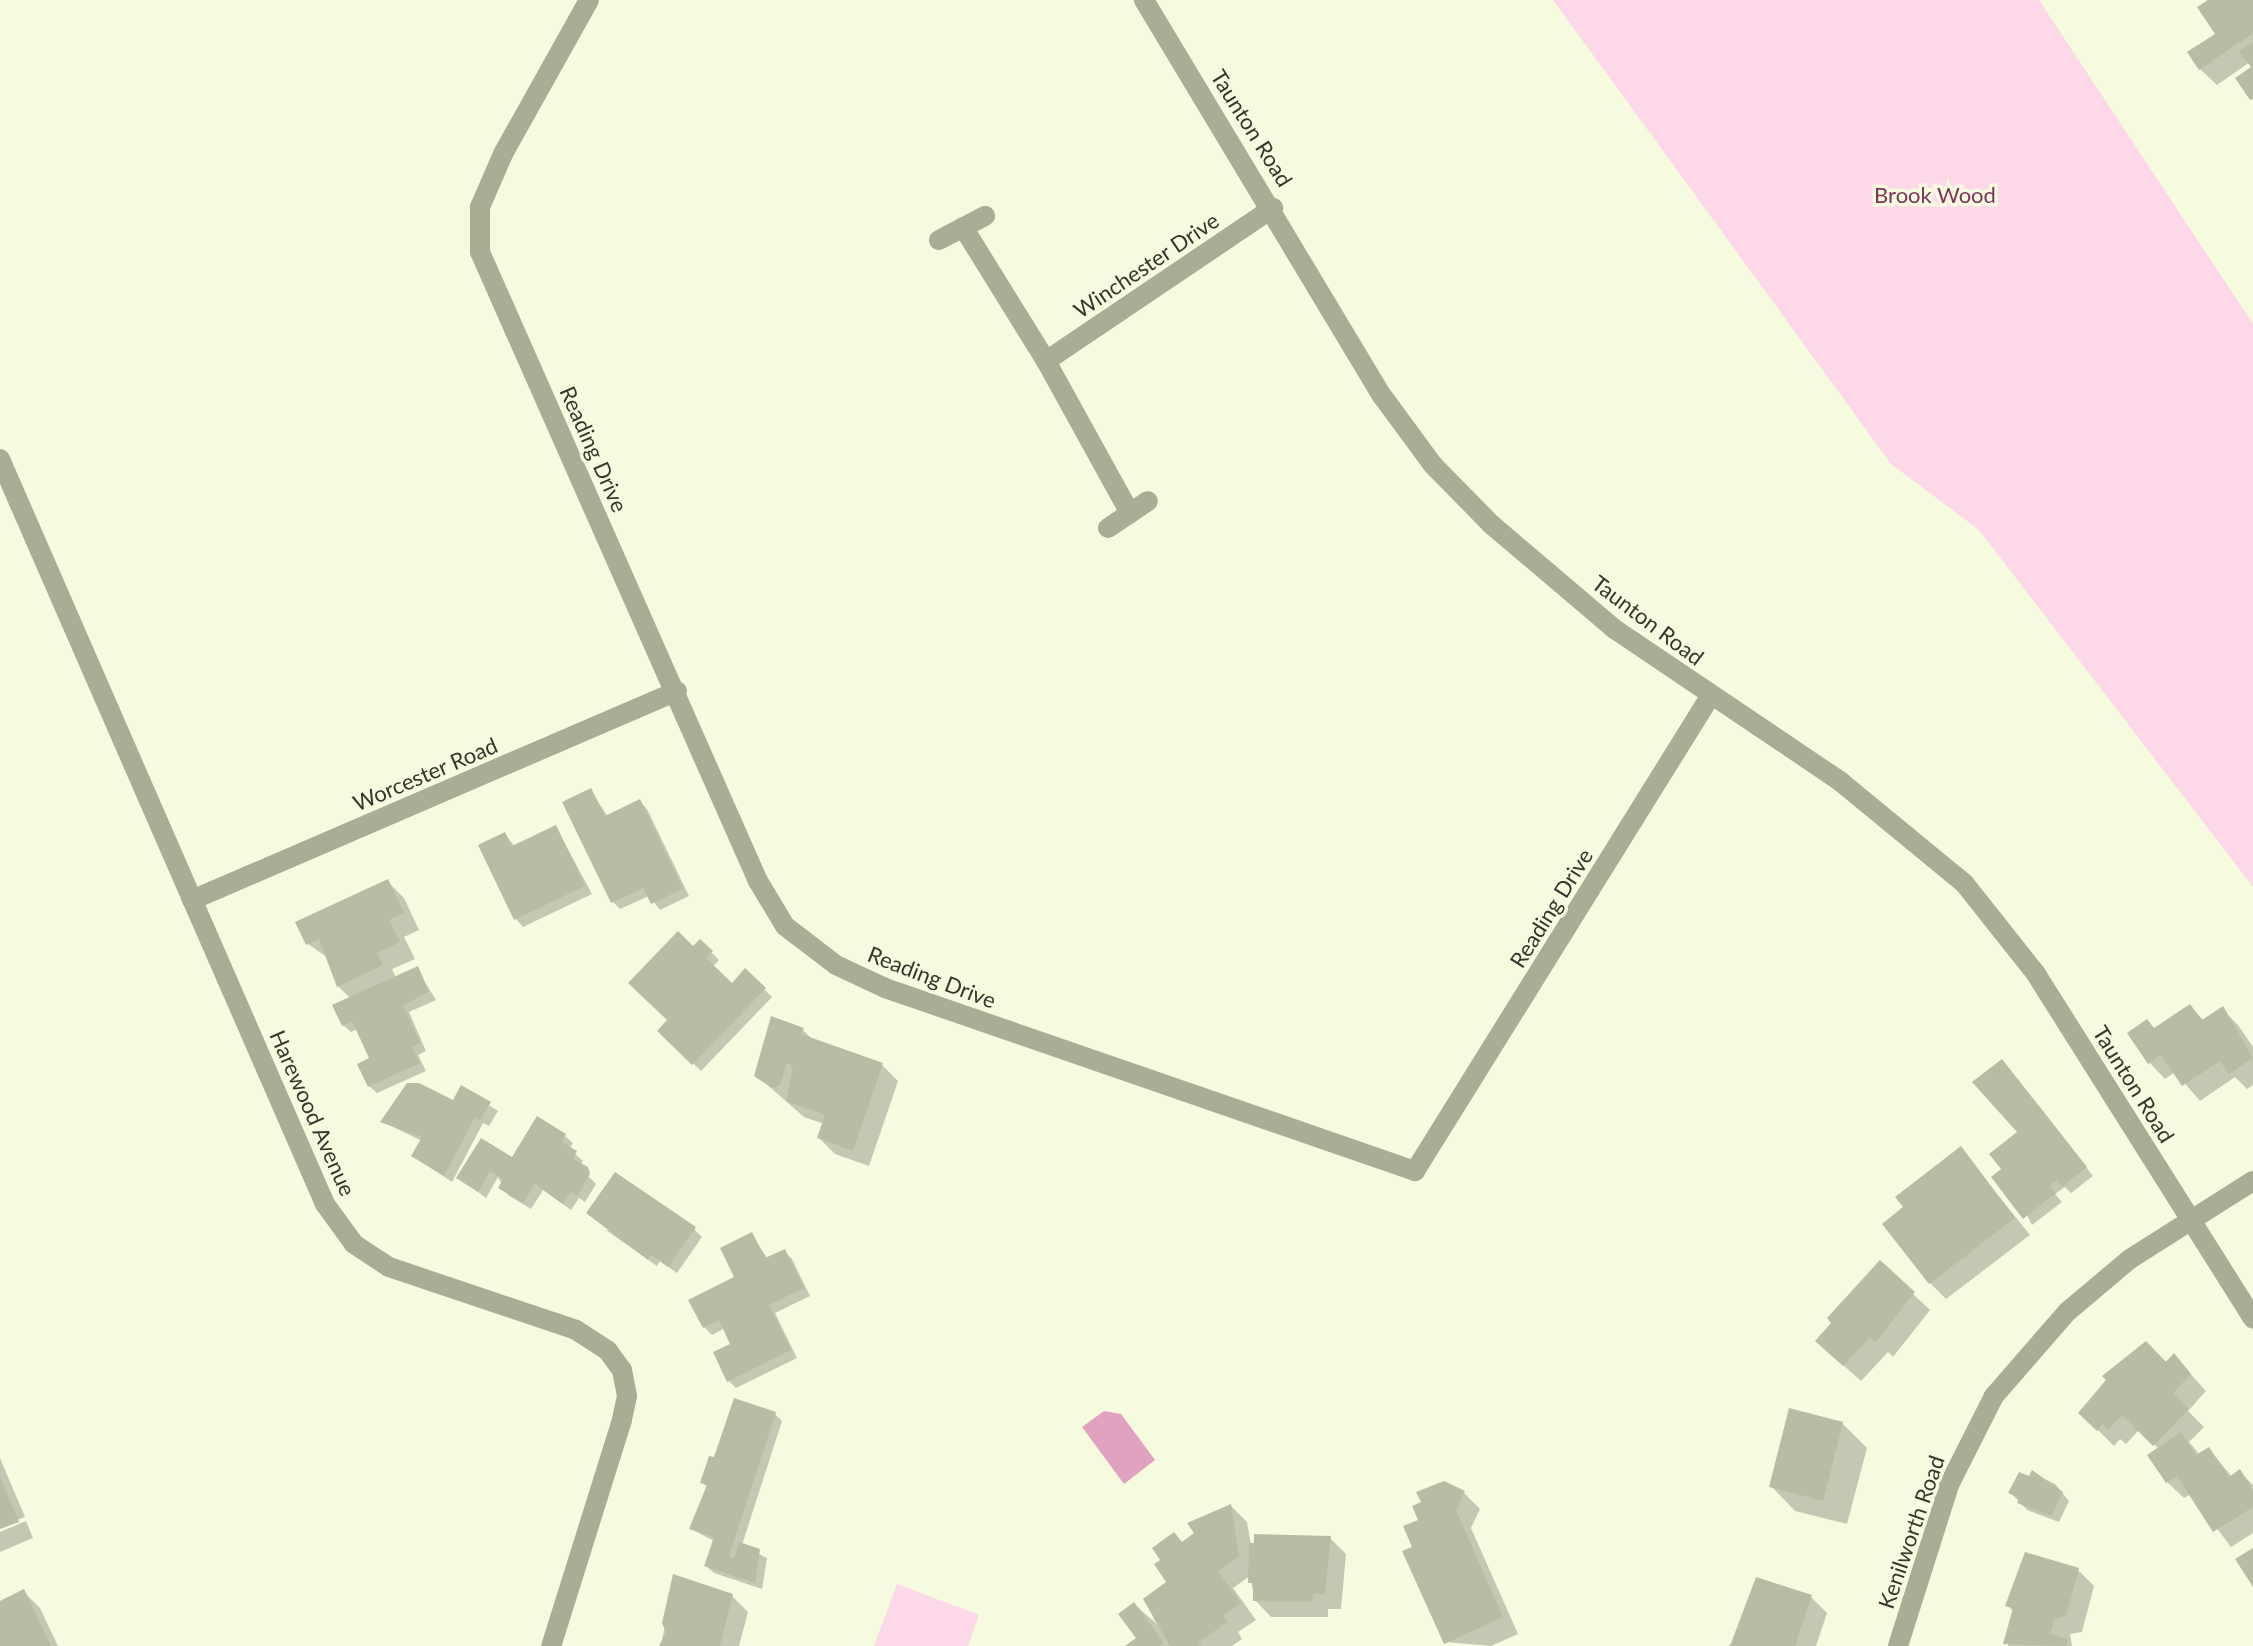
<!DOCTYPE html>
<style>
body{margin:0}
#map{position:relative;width:2253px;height:1646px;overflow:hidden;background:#f6fbe0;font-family:Lato,sans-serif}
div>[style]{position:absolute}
.green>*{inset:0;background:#fdd8e8}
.water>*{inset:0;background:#e1a2bf}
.shadow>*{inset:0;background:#0003}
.building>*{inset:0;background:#b7bca3}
.street>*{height:20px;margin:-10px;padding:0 10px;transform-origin:10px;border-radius:10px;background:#a8ad93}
span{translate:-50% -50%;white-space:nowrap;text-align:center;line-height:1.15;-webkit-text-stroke:7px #f6fbe0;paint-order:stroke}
.street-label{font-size:22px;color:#35372d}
.park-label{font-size:22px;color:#7e335b}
</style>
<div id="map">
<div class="green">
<i style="clip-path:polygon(1553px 0,2039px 0,2253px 324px,2253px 887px,1979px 530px,1891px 464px)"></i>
<i style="clip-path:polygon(897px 1584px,979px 1615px,968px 1646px,874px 1646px)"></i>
</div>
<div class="water">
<i style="clip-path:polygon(1104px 1411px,1121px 1414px,1155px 1460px,1124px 1484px,1082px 1427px)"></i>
</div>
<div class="shadow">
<i style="clip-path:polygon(2213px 0,2253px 0,2253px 67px,2250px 62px,2217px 85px,2200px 69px,2217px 34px)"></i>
<i style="clip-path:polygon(591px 791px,608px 817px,640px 801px,647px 809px,689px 896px,660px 910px,649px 896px,620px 909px,613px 902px)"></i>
<i style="clip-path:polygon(556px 827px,592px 894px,523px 927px,516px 919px,505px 834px,515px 847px)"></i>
<i style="clip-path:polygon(387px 881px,404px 898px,419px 930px,404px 937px,415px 959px,392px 969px,396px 978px,417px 969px,436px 1000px,409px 1012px,426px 1051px,418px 1055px,426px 1071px,377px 1093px,369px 1086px,372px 1059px,358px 1029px,351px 1032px,343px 1025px,351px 999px,338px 986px,328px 958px,308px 944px)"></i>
<i style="clip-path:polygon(693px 949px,711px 952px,719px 960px,712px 967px,732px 985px,745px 971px,772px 997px,701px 1071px,660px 1031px,670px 1020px)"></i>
<i style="clip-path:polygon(2190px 1006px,2204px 1021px,2222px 1009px,2238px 1025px,2253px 1047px,2253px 1085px,2247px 1089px,2235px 1077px,2200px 1101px,2175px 1072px,2165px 1079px,2149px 1062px,2155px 1030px)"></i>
<i style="clip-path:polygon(802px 1029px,814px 1041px,882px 1065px,898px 1081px,869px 1166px,835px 1154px,819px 1138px,824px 1124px,804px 1117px,756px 1075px)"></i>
<i style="clip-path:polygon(2009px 1069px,2093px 1176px,2071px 1193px,2065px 1187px,2055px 1194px,2062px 1202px,2032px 1225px,2004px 1170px,2020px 1132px)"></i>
<i style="clip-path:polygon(462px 1088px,498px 1111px,489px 1126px,483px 1123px,452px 1182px,413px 1156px,422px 1141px,383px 1122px,454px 1103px)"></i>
<i style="clip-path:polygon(565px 1136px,573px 1143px,569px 1149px,583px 1161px,579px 1167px,596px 1184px,585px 1202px,579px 1198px,571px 1210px,543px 1190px,531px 1209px,508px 1195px,498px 1177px,486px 1198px,459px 1178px)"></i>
<i style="clip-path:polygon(1961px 1149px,2030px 1235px,1946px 1299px,1930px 1283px,1906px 1208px)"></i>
<i style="clip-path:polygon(694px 1229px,702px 1237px,677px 1273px,660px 1261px,657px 1266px,606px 1230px)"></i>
<i style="clip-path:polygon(751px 1234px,768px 1259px,784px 1251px,792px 1259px,810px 1296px,775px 1313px,797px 1358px,736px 1388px,728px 1380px,732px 1344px,725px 1328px,712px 1335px,704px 1327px,737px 1278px)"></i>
<i style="clip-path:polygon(1880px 1263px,1930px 1310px,1893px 1357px,1888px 1352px,1861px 1381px,1834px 1357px)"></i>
<i style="clip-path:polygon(2174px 1356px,2206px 1391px,2188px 1411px,2204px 1427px,2189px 1442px,2200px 1455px,2209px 1449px,2232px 1477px,2240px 1472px,2253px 1485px,2253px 1533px,2231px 1547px,2191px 1494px,2184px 1498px,2167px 1482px,2159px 1449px,2139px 1430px,2126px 1444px,2120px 1439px,2114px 1446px,2081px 1413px)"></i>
<i style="clip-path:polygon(775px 1414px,782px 1421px,742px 1545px,767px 1558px,762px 1589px,714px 1573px,706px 1566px,714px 1541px,691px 1529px,708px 1488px,702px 1482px,716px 1460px)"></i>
<i style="clip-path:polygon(1842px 1423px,1867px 1448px,1847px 1524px,1795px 1511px,1771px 1486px)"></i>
<i style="clip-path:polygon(0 1458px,25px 1517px,0 1527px)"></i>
<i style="clip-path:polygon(2032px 1473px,2055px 1484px,2069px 1501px,2059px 1522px,2027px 1510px,2011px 1493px)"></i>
<i style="clip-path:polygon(1464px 1493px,1480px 1509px,1471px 1528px,1518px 1634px,1491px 1646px,1445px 1642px,1415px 1548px)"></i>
<i style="clip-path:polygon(1231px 1506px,1247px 1522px,1251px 1545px,1330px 1538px,1346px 1554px,1341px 1609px,1328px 1609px,1328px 1617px,1271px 1617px,1255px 1600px,1250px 1576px,1233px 1588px,1256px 1620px,1238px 1632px,1242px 1639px,1232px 1646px,1128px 1646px,1139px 1638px,1134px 1604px,1158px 1625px,1153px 1618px,1183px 1544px)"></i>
<i style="clip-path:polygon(26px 1521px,33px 1538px,0 1552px,0 1532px)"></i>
<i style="clip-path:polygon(2078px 1570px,2094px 1586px,2082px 1632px,2070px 1634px,2072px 1646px,2008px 1646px,2014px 1612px,2008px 1606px)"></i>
<i style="clip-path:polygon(674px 1576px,732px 1596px,748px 1612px,739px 1646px,661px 1646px)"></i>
<i style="clip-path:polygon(24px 1592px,40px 1608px,58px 1646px,0 1646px,0 1603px)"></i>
<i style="clip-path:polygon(1811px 1597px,1827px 1613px,1816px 1646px,1728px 1646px)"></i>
</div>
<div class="building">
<i style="clip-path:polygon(2208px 0,2253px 0,2253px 33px,2199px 70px,2187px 52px,2215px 34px,2197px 7px)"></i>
<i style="clip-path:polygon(2253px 42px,2253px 99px,2250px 100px,2235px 78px,2251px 67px,2239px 51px)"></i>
<i style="clip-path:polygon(591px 788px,605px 816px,640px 799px,683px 889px,651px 904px,643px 888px,611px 903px,562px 802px)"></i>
<i style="clip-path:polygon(556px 825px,585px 886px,514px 920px,478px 845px,505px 832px,512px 846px)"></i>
<i style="clip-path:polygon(388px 879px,404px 913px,389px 920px,400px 942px,377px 953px,383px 965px,337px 987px,319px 939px,306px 945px,295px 922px)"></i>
<i style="clip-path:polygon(678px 931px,693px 946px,700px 939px,713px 951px,706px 958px,732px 983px,745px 968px,766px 988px,692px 1065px,657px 1031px,667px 1020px,628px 983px)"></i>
<i style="clip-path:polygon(418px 966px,429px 992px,403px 1005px,420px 1043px,412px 1047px,420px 1063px,368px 1087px,357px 1064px,369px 1058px,352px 1021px,342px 1026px,332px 1005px)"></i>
<i style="clip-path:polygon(2190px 1004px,2202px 1020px,2223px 1006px,2253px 1058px,2229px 1074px,2220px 1061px,2182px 1086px,2161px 1055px,2148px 1064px,2127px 1033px,2147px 1019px,2154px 1028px)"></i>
<i style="clip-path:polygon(771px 1016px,804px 1028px,801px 1034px,883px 1063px,853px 1151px,817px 1138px,825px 1115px,786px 1101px,793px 1066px,787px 1063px,780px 1085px,772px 1088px,754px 1076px)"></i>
<i style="clip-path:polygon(2002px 1059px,2087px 1167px,2062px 1187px,2057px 1180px,2049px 1186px,2056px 1193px,2023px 1219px,1991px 1177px,2001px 1169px,1989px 1154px,2017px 1132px,1972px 1082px)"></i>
<i style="clip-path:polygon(407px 1083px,419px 1083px,453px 1100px,461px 1085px,491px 1102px,480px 1120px,475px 1117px,444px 1176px,411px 1156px,422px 1137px,380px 1122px)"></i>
<i style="clip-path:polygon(537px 1116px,566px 1134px,562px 1142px,577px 1151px,573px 1159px,588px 1167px,590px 1174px,577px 1196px,571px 1192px,563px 1204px,535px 1184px,523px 1203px,498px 1188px,503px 1179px,490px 1171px,478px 1192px,456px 1178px,481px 1138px,512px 1157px)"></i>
<i style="clip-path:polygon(1961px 1146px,2015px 1218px,1929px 1284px,1882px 1224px,1903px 1207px,1895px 1197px)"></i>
<i style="clip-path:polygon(615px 1172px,696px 1227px,668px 1267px,651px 1255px,648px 1260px,586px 1213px)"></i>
<i style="clip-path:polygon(752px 1232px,765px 1258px,785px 1249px,804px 1288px,769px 1305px,791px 1350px,727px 1382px,713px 1352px,730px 1344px,719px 1320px,703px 1328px,688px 1300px,734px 1277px,720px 1248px)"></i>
<i style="clip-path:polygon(1880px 1260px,1915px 1292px,1875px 1343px,1870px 1337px,1843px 1366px,1815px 1341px,1831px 1323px,1827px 1318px)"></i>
<i style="clip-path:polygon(2146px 1341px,2166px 1362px,2174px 1353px,2191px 1374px,2173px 1393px,2189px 1409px,2153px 1446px,2122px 1415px,2108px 1430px,2103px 1424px,2097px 1431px,2078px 1413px,2106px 1380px,2102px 1376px)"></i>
<i style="clip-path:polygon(734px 1398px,776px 1412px,729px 1556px,734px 1559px,739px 1542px,760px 1549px,755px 1583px,704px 1566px,714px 1537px,689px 1529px,707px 1485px,700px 1483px,709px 1456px,714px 1457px)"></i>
<i style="clip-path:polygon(1789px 1408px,1843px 1422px,1823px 1501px,1769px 1487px)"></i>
<i style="clip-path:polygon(2181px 1432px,2196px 1455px,2209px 1447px,2229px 1477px,2240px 1469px,2253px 1490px,2253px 1507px,2213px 1532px,2177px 1476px,2166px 1483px,2147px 1455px)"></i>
<i style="clip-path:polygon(2032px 1470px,2063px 1492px,2051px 1516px,2017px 1503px,2019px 1498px,2008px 1493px,2019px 1472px,2029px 1476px)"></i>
<i style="clip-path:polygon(0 1477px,19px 1522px,0 1529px)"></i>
<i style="clip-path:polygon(1444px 1481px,1465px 1491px,1456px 1510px,1503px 1617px,1444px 1644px,1402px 1551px,1412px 1547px,1403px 1526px,1418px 1520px,1412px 1506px,1421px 1502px,1416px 1492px)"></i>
<i style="clip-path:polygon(1231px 1504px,1239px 1556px,1218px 1571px,1241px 1603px,1223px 1616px,1227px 1622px,1198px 1643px,1201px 1646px,1170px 1646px,1143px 1599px,1166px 1582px,1154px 1564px,1160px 1560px,1152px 1548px,1174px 1532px,1182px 1542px,1194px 1533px,1187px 1523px)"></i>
<i style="clip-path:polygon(1254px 1534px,1331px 1536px,1325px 1594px,1313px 1594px,1312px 1602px,1253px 1601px,1253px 1583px,1248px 1583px,1249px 1543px,1254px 1543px)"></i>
<i style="clip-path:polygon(2253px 1548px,2253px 1587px,2235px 1559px)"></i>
<i style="clip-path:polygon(2025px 1552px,2079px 1568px,2066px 1616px,2054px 1619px,2050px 1634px,2068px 1639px,2066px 1646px,2003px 1644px,2013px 1608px,2005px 1606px)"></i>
<i style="clip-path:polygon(673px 1574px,733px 1594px,720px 1646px,659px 1646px,666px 1632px,662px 1623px)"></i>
<i style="clip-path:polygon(1756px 1577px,1812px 1595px,1795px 1646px,1730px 1646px)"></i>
<i style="clip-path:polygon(24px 1589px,51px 1646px,0 1646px,0 1601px)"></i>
<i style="clip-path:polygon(1134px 1602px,1164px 1643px,1159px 1646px,1125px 1646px,1136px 1638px,1118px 1614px)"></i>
</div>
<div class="street">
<i style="left:589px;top:0;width:176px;rotate:119.2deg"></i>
<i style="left:503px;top:154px;width:58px;rotate:113.5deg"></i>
<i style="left:480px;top:207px;width:45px;rotate:90deg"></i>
<i style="left:480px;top:252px;width:688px;rotate:66.16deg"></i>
<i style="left:758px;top:881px;width:52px;rotate:59deg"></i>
<i style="left:785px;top:926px;width:64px;rotate:37.4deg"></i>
<i style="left:836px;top:965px;width:54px;rotate:25.1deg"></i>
<i style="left:885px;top:988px;width:561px;rotate:19.05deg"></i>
<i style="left:1415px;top:1171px;width:561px;rotate:-58.12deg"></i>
<i style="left:1144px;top:0;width:463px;rotate:59deg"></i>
<i style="left:1383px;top:397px;width:84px;rotate:53.7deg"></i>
<i style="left:1433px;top:465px;width:84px;rotate:45.5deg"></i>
<i style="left:1492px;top:525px;width:162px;rotate:40.3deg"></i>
<i style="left:1616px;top:630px;width:272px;rotate:34deg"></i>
<i style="left:1841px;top:782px;width:159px;rotate:39.4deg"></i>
<i style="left:1964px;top:883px;width:116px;rotate:51.6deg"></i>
<i style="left:2036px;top:974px;width:407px;rotate:57.8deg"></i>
<i style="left:963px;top:227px;width:158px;rotate:58.2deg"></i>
<i style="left:1046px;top:361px;width:174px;rotate:61.1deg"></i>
<i style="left:939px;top:240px;width:52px;rotate:-27.6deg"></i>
<i style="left:1046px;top:361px;width:274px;rotate:-34deg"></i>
<i style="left:0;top:459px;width:813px;rotate:66.43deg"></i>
<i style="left:325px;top:1204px;width:49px;rotate:54.1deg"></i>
<i style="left:354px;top:1244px;width:42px;rotate:33.3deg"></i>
<i style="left:389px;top:1267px;width:197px;rotate:18.6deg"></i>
<i style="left:576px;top:1330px;width:38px;rotate:33deg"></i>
<i style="left:608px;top:1351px;width:24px;rotate:54deg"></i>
<i style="left:622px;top:1370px;width:26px;rotate:79deg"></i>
<i style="left:627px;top:1396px;width:25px;rotate:102deg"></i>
<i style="left:622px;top:1420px;width:237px;rotate:107.4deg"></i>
<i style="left:1108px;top:528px;width:48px;rotate:-34deg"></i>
<i style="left:192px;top:900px;width:528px;rotate:-23.31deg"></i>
<i style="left:1898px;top:1646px;width:169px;rotate:-72.4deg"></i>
<i style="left:1949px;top:1485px;width:100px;rotate:-63.2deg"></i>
<i style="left:1994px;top:1396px;width:111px;rotate:-49deg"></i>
<i style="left:2067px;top:1312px;width:82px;rotate:-40.1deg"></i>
<i style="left:2130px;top:1259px;width:146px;rotate:-32.4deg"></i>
</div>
<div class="street-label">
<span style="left:1252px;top:128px;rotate:58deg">Taunton Road</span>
<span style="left:1146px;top:265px;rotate:-34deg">Winchester Drive</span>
<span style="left:594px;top:449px;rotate:66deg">Reading Drive</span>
<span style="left:1648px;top:620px;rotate:37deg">Taunton Road</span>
<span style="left:425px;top:774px;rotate:-23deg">Worcester Road</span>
<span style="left:1551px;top:908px;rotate:-58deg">Reading Drive</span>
<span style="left:932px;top:977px;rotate:21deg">Reading Drive</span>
<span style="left:2134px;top:1084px;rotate:58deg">Taunton Road</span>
<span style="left:313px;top:1113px;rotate:66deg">Harewood Avenue</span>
<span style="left:1911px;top:1532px;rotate:-71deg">Kenilworth Road</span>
</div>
<div class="park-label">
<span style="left:1935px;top:195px">Brook Wood</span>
</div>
</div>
